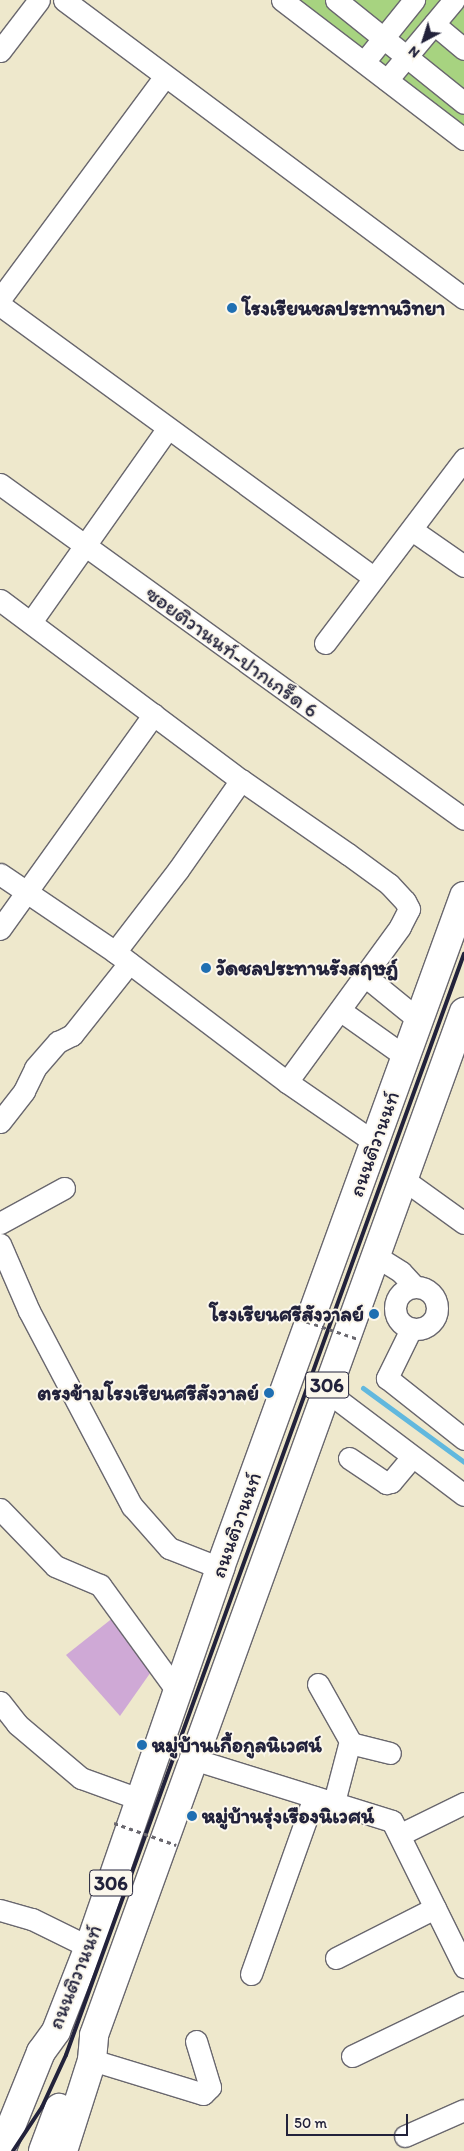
<!DOCTYPE html>
<meta charset="utf-8">
<style>
body{margin:0}
#map{position:relative;width:464px;height:2151px;overflow:hidden;background:#eee8cc;font-family:Itim,"Playpen Sans Thai",sans-serif}
div>[style]{position:absolute}
.green>*{inset:0;background:#a7d380}
.stream>*{height:5px;margin:-2.5px;padding:0 2.5px;transform-origin:2.5px;border-radius:2.5px;background:#61b8de}
.building>*{inset:0;background:#cfa9d6}
.roads{filter:drop-shadow(1px 0 #69676e) drop-shadow(-1px 0 #69676e) drop-shadow(0 1px #69676e) drop-shadow(0 -1px #69676e)}
.minor>*{height:21px;margin:-10.5px;padding:0 10.5px;transform-origin:10.5px;border-radius:10.5px;background:#fff}
.minor>.ring{margin:-10.5px;padding:0;box-sizing:content-box;background:none;border:21px solid #fff;border-radius:50%}
.major>*{height:28px;margin:-14px;padding:0 14px;transform-origin:14px;border-radius:14px;background:#fff}
.rail>*{height:4px;margin:-2px;padding:0 2px;transform-origin:2px;border-radius:2px;background:#22223b}
.path-bridge>*{height:3px;margin-top:-1.5px;transform-origin:0;background:repeating-linear-gradient(90deg,#69676e 0 4px,transparent 0 8px)}
.dots>*{width:14px;height:14px;translate:-50% -50%;box-sizing:border-box;border:2px solid #fbf7ec;border-radius:50%}
span{translate:-50% -50%;white-space:nowrap;text-align:center;line-height:1.15;-webkit-text-stroke:4px #fbf7ec;paint-order:stroke}
.shield-label span{padding:1px 4px;background:#fbf7ec;border:1px solid;border-radius:4px;-webkit-text-stroke-width:0}
.shield-label{font-size:20px;color:#22223b;font-weight:700}
.poi-label{font-size:21px;color:#22223b;font-weight:700}
.left{translate:0 -50%;text-align:left}
.right{translate:-100% -50%;text-align:right}
.street-label{font-size:21px;color:#22223b}
.north{position:absolute;left:399px;top:15px;width:50px;height:50px;-webkit-text-stroke:4px #fbf7ec;paint-order:stroke;rotate:220deg;font-size:14px;font-weight:700;line-height:20px;text-align:center;color:#22223b}
.north::after{content:'';display:block;margin:auto;width:18px;height:22px;background:#22223b;clip-path:polygon(50% 0,100% 100%,50% 72%,0 100%)}
.scale{position:absolute;left:286px;top:2114px;width:122px;height:22px;box-sizing:border-box;border:2px solid #22223b;border-top:0;padding-left:6px;font-size:15px;line-height:18px;white-space:nowrap;color:#22223b;-webkit-text-stroke:4px #fbf7ec;paint-order:stroke}
</style>
<div id="map">
<div class="green">
<i style="clip-path:polygon(281px 0,464px 0,464px 129px)"></i>
</div>
<div class="stream">
<i style="left:363px;top:1388px;width:125px;rotate:36.2deg"></i>
</div>
<div class="building">
<i style="clip-path:polygon(114px 1617px,153px 1669px,120px 1716px,66px 1655px)"></i>
</div>
<div class="roads">
<div class="minor">
<i style="left:64px;top:0;width:499px;rotate:36.7deg"></i>
<i style="left:282px;top:0;width:229px;rotate:37.4deg"></i>
<i style="left:336px;top:0;width:164px;rotate:38.8deg"></i>
<i style="left:434px;top:24px;width:39px;rotate:40deg"></i>
<i style="left:0;top:51px;width:64px;rotate:-52.6deg"></i>
<i style="left:364px;top:62px;width:80px;rotate:-51.1deg"></i>
<i style="left:387px;top:80px;width:104px;rotate:-50.1deg"></i>
<i style="left:0;top:299px;width:276px;rotate:-53.5deg"></i>
<i style="left:0;top:305px;width:463px;rotate:36.1deg"></i>
<i style="left:0;top:484px;width:572px;rotate:35.83deg"></i>
<i style="left:412px;top:530px;width:63px;rotate:34.7deg"></i>
<i style="left:0;top:600px;width:301px;rotate:36.8deg"></i>
<i style="left:241px;top:780px;width:130px;rotate:34.7deg"></i>
<i style="left:348px;top:854px;width:51px;rotate:36.2deg"></i>
<i style="left:389px;top:884px;width:23px;rotate:47deg"></i>
<i style="left:405px;top:901px;width:9px;rotate:63deg"></i>
<i style="left:409px;top:909px;width:20px;rotate:117deg"></i>
<i style="left:400px;top:927px;width:192px;rotate:126.1deg"></i>
<i style="left:31px;top:622px;width:237px;rotate:-54.8deg"></i>
<i style="left:325px;top:643px;width:231px;rotate:-52.9deg"></i>
<i style="left:0;top:874px;width:139px;rotate:34.1deg"></i>
<i style="left:115px;top:952px;width:216px;rotate:37.1deg"></i>
<i style="left:287px;top:1082px;width:106px;rotate:34.6deg"></i>
<i style="left:0;top:929px;width:264px;rotate:-54.4deg"></i>
<i style="left:115px;top:952px;width:103px;rotate:-52.5deg"></i>
<i style="left:178px;top:870px;width:110px;rotate:-55deg"></i>
<i style="left:365px;top:976px;width:70px;rotate:39.2deg"></i>
<i style="left:341px;top:1011px;width:80px;rotate:35.3deg"></i>
<i style="left:0;top:1122px;width:39px;rotate:-52deg"></i>
<i style="left:24px;top:1091px;width:25px;rotate:-64deg"></i>
<i style="left:35px;top:1068px;width:35px;rotate:-49deg"></i>
<i style="left:58px;top:1042px;width:16px;rotate:-27deg"></i>
<i style="left:72px;top:1035px;width:92px;rotate:-51.6deg"></i>
<i style="left:403px;top:1179px;width:75px;rotate:35.8deg"></i>
<i style="left:0;top:1223px;width:73px;rotate:-28.7deg"></i>
<i style="left:0;top:1244px;width:73px;rotate:66.6deg"></i>
<i style="left:29px;top:1311px;width:221px;rotate:62.2deg"></i>
<i style="left:132px;top:1506px;width:56px;rotate:48.6deg"></i>
<i style="left:169px;top:1548px;width:55px;rotate:21.4deg"></i>
<i style="left:374px;top:1255px;width:32px;rotate:32deg"></i>
<i style="left:401px;top:1272px;width:19px;rotate:47deg"></i>
<i class="ring" style="left:395px;top:1287px;width:21px;height:21px"></i>
<i style="left:411px;top:1329px;width:55px;rotate:116.1deg"></i>
<i style="left:387px;top:1378px;width:98px;rotate:38.4deg"></i>
<i style="left:325px;top:1390px;width:174px;rotate:37.1deg"></i>
<i style="left:349px;top:1458px;width:45px;rotate:34deg"></i>
<i style="left:386px;top:1483px;width:5px;rotate:-11deg"></i>
<i style="left:391px;top:1482px;width:33px;rotate:-50deg"></i>
<i style="left:0;top:1509px;width:79px;rotate:46deg"></i>
<i style="left:55px;top:1566px;width:49px;rotate:22.9deg"></i>
<i style="left:100px;top:1585px;width:131px;rotate:54deg"></i>
<i style="left:318px;top:1684px;width:65px;rotate:60.7deg"></i>
<i style="left:350px;top:1741px;width:63px;rotate:104.7deg"></i>
<i style="left:0;top:1702px;width:28px;rotate:52deg"></i>
<i style="left:17px;top:1724px;width:84px;rotate:40.2deg"></i>
<i style="left:81px;top:1778px;width:62px;rotate:19.9deg"></i>
<i style="left:350px;top:1743px;width:41px;rotate:14deg"></i>
<i style="left:193px;top:1759px;width:208px;rotate:17.3deg"></i>
<i style="left:392px;top:1821px;width:163px;rotate:63.7deg"></i>
<i style="left:401px;top:1834px;width:70px;rotate:-26.2deg"></i>
<i style="left:0;top:1910px;width:33px;rotate:16deg"></i>
<i style="left:32px;top:1919px;width:64px;rotate:26.2deg"></i>
<i style="left:336px;top:1958px;width:111px;rotate:-26.8deg"></i>
<i style="left:251px;top:1974px;width:188px;rotate:-70.4deg"></i>
<i style="left:352px;top:2056px;width:124px;rotate:-25.7deg"></i>
<i style="left:92px;top:2060px;width:116px;rotate:17deg"></i>
<i style="left:203px;top:2094px;width:10px;rotate:-45deg"></i>
<i style="left:210px;top:2087px;width:48px;rotate:-106.9deg"></i>
<i style="left:405px;top:2136px;width:64px;rotate:-23.8deg"></i>
</div>
<div class="major">
<i style="left:1px;top:2151px;width:107px;rotate:-68deg"></i>
<i style="left:41px;top:2052px;width:26px;rotate:-54deg"></i>
<i style="left:56px;top:2031px;width:90px;rotate:-68.6deg"></i>
<i style="left:89px;top:1947px;width:401px;rotate:-70.9deg"></i>
<i style="left:220px;top:1568px;width:715px;rotate:-70.04deg"></i>
<i style="left:43px;top:2151px;width:46px;rotate:-69.6deg"></i>
<i style="left:63px;top:2151px;width:96px;rotate:-72.3deg"></i>
<i style="left:92px;top:2060px;width:25px;rotate:-85deg"></i>
<i style="left:94px;top:2035px;width:1088px;rotate:-70.12deg"></i>
</div>
</div>
<div class="rail">
<i style="left:13px;top:2151px;width:53px;rotate:-56.6deg"></i>
<i style="left:42px;top:2107px;width:57px;rotate:-65.2deg"></i>
<i style="left:66px;top:2055px;width:1171px;rotate:-70.13deg"></i>
</div>
<div class="path-bridge">
<i style="left:299px;top:1319px;width:62px;rotate:18.7deg"></i>
<i style="left:114px;top:1823px;width:66px;rotate:19.5deg"></i>
</div>
<div class="dots">
<i style="left:232px;top:308px;background:#1f6fb2"></i>
<i style="left:206px;top:968px;background:#1f6fb2"></i>
<i style="left:374px;top:1314px;background:#1f6fb2"></i>
<i style="left:269px;top:1393px;background:#1f6fb2"></i>
<i style="left:142px;top:1745px;background:#1f6fb2"></i>
<i style="left:192px;top:1816px;background:#1f6fb2"></i>
</div>
<div class="shield-label">
<span style="left:327px;top:1385px">306</span>
<span style="left:111px;top:1883px">306</span>
</div>
<div class="poi-label">
<span class="left" style="left:242px;top:308px">โรงเรียนชลประทานวิทยา</span>
<span class="left" style="left:216px;top:968px">วัดชลประทานรังสฤษฎ์</span>
<span class="right" style="left:364px;top:1314px">โรงเรียนศรีสังวาลย์</span>
<span class="right" style="left:259px;top:1393px">ตรงข้ามโรงเรียนศรีสังวาลย์</span>
<span class="left" style="left:152px;top:1745px">หมู่บ้านเกื้อกูลนิเวศน์</span>
<span class="left" style="left:202px;top:1816px">หมู่บ้านรุ่งเรืองนิเวศน์</span>
</div>
<div class="street-label">
<span style="left:232px;top:652px;rotate:36deg">ซอยติวานนท์-ปากเกร็ด 6</span>
<span style="left:374px;top:1144px;rotate:-70deg">ถนนติวานนท์</span>
<span style="left:236px;top:1525px;rotate:-70deg">ถนนติวานนท์</span>
<span style="left:75px;top:1977px;rotate:-68deg">ถนนติวานนท์</span>
</div>
<div class="north">N</div>
<div class="scale">50 m</div>
</div>
